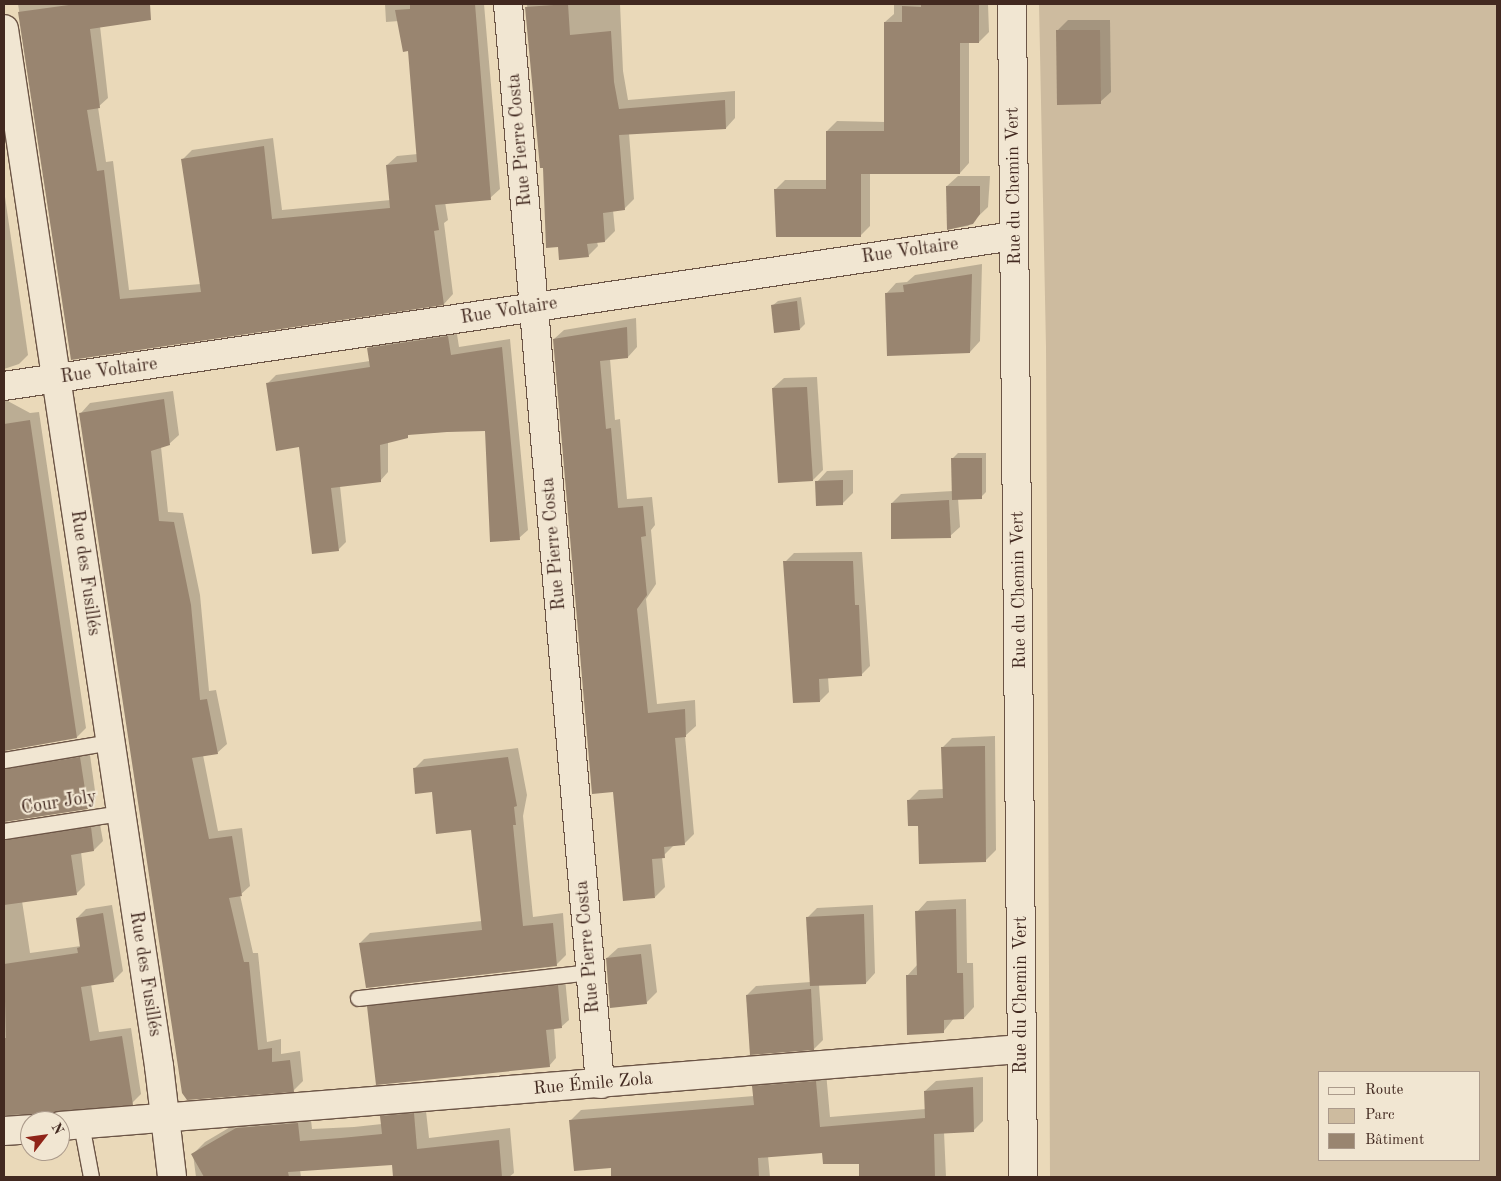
<!DOCTYPE html>
<meta charset="utf-8">
<style>
body{margin:0}
#map{position:relative;width:1501px;height:1181px;overflow:hidden;background:#ead9b9;font-family:"Old Standard TT",serif}
div>[style]{position:absolute}
.green>*{inset:0;background:#cdbb9f}
.shadow>*{inset:0;background:#0003}
.building>*{inset:0;background:#998570}
.roads{filter:drop-shadow(1px 0 #6c5546) drop-shadow(-1px 0 #6c5546) drop-shadow(0 1px #6c5546) drop-shadow(0 -1px #6c5546)}
.service>*{height:15px;margin:-7.5px;padding:0 7.5px;transform-origin:7.5px;border-radius:7.5px;background:#f1e6d2}
.minor>*{height:28px;margin:-14px;padding:0 14px;transform-origin:14px;border-radius:14px;background:#f1e6d2}
span{translate:-50% -50%;white-space:nowrap;text-align:center;line-height:1.15;-webkit-text-stroke:4.5px #f1e6d2;paint-order:stroke}
.street-label{font-size:18px;color:#422920}
.frame{position:absolute;inset:0;border:5px solid #422920;pointer-events:none}
.legend{position:absolute;left:1318px;top:1071px;width:162px;height:90px;box-sizing:border-box;background:#f1e6d2;border:1px solid #ab9a8b;margin:0;padding:6px 9px;list-style:none;font-size:15px;color:#422920}
.legend li{display:flex;align-items:center;gap:10px;height:25px}
.legend b{width:25px;border:1px solid #ab9a8b}
.north{position:absolute;left:20px;top:1111px;width:50px;height:50px;box-sizing:border-box;background:#f1e6d2;border:1px solid #ab9a8b;border-radius:50%;rotate:60deg;font-size:14px;font-weight:700;line-height:20px;text-align:center;color:#422920}
.north::after{content:'';display:block;margin:auto;width:18px;height:22px;background:#8f2418;clip-path:polygon(50% 0,100% 100%,50% 72%,0 100%)}
</style>
<div id="map">
<div class="green">
<i style="clip-path:polygon(evenodd,1039px 4px,1497px 4px,1497px 1177px,1050px 1177px,1046px 347px,1039px 4px,1320px 1072px,1480px 1072px,1480px 1160px,1320px 1160px,1320px 1072px)"></i>
</div>
<div class="shadow">
<i style="clip-path:polygon(18px 4px,122px 4px,123px 14px,100px 26px,108px 98px,98px 107px,106px 162px,113px 161px,129px 290px,201px 284px,183px 159px,192px 150px,273px 138px,282px 210px,391px 200px,387px 165px,397px 156px,418px 154px,409px 50px,399px 21px,386px 22px,385px 4px,484px 4px,500px 189px,490px 198px,445px 202px,448px 220px,444px 223px,453px 294px,444px 304px,72px 359px)"></i>
<i style="clip-path:polygon(527px 4px,620px 4px,623px 71px,628px 100px,735px 91px,735px 118px,726px 128px,629px 133px,634px 199px,624px 209px,613px 210px,615px 231px,605px 241px,597px 242px,598px 246px,588px 256px,559px 246px,547px 247px,544px 166px,541px 166px)"></i>
<i style="clip-path:polygon(894px 4px,988px 4px,989px 32px,979px 42px,969px 42px,969px 163px,960px 173px,870px 172px,870px 226px,860px 236px,775px 190px,785px 180px,827px 180px,827px 131px,837px 121px,886px 122px,885px 22px,894px 14px)"></i>
<i style="clip-path:polygon(1068px 20px,1110px 20px,1111px 92px,1100px 102px,1057px 31px)"></i>
<i style="clip-path:polygon(958px 176px,990px 176px,988px 207px,968px 226px,948px 229px,947px 186px)"></i>
<i style="clip-path:polygon(4px 190px,28px 355px,19px 364px,4px 369px)"></i>
<i style="clip-path:polygon(982px 264px,980px 341px,970px 352px,886px 294px,896px 283px,907px 282px,915px 275px)"></i>
<i style="clip-path:polygon(801px 297px,805px 324px,800px 329px,772px 306px,778px 301px)"></i>
<i style="clip-path:polygon(636px 318px,637px 347px,628px 357px,610px 359px,615px 420px,620px 419px,627px 499px,652px 497px,655px 525px,651px 530px,656px 584px,646px 599px,657px 704px,695px 700px,696px 726px,685px 736px,694px 834px,684px 844px,674px 845px,662px 857px,665px 887px,655px 897px,614px 791px,554px 339px,564px 330px)"></i>
<i style="clip-path:polygon(456px 328px,459px 347px,510px 339px,528px 530px,519px 538px,486px 429px,411px 434px,388px 442px,388px 472px,380px 481px,340px 486px,346px 542px,338px 550px,300px 445px,267px 384px,276px 375px,370px 361px,368px 348px,377px 340px)"></i>
<i style="clip-path:polygon(817px 377px,823px 470px,813px 480px,773px 388px,784px 378px)"></i>
<i style="clip-path:polygon(173px 391px,179px 435px,169px 444px,161px 447px,168px 512px,183px 513px,200px 595px,209px 691px,216px 690px,227px 744px,217px 753px,203px 755px,218px 831px,242px 828px,250px 886px,240px 895px,253px 953px,258px 953px,267px 1042px,281px 1039px,281px 1054px,300px 1051px,303px 1081px,294px 1090px,188px 1099px,81px 413px,90px 403px)"></i>
<i style="clip-path:polygon(4px 399px,30px 413px,39px 412px,86px 728px,77px 737px,4px 750px)"></i>
<i style="clip-path:polygon(958px 453px,986px 453px,986px 492px,981px 497px,958px 498px,960px 527px,950px 536px,892px 503px,901px 494px,953px 491px,953px 458px)"></i>
<i style="clip-path:polygon(853px 470px,853px 493px,842px 504px,817px 482px,827px 471px)"></i>
<i style="clip-path:polygon(862px 552px,870px 666px,861px 675px,828px 677px,829px 692px,820px 701px,785px 562px,794px 553px)"></i>
<i style="clip-path:polygon(995px 736px,996px 850px,986px 860px,919px 825px,908px 801px,919px 790px,944px 789px,942px 748px,952px 738px)"></i>
<i style="clip-path:polygon(89px 748px,96px 798px,87px 807px,4px 821px,4px 753px)"></i>
<i style="clip-path:polygon(518px 748px,527px 795px,523px 816px,533px 917px,563px 913px,566px 955px,556px 965px,360px 943px,370px 933px,482px 921px,472px 828px,414px 769px,424px 759px)"></i>
<i style="clip-path:polygon(99px 819px,103px 841px,94px 850px,81px 852px,85px 885px,76px 894px,22px 901px,30px 953px,81px 946px,77px 918px,86px 909px,112px 905px,123px 971px,114px 980px,91px 984px,99px 1032px,131px 1028px,141px 1094px,132px 1103px,4px 1116px,4px 824px)"></i>
<i style="clip-path:polygon(966px 899px,967px 963px,973px 963px,974px 1007px,964px 1018px,954px 1018px,943px 1032px,907px 976px,918px 964px,917px 912px,927px 901px)"></i>
<i style="clip-path:polygon(873px 905px,875px 973px,866px 983px,819px 985px,823px 1040px,814px 1049px,747px 995px,756px 986px,811px 982px,808px 917px,817px 908px)"></i>
<i style="clip-path:polygon(651px 944px,657px 992px,646px 1003px,607px 958px,618px 948px)"></i>
<i style="clip-path:polygon(565px 978px,569px 1020px,561px 1027px,554px 1028px,556px 1058px,549px 1066px,377px 1084px,369px 1007px,376px 1000px)"></i>
<i style="clip-path:polygon(826px 1072px,830px 1117px,926px 1109px,925px 1091px,936px 1081px,983px 1077px,983px 1121px,973px 1131px,944px 1132px,946px 1177px,860px 1177px,860px 1162px,823px 1152px,768px 1156px,770px 1177px,613px 1177px,612px 1167px,571px 1120px,581px 1110px,754px 1096px,754px 1087px,764px 1077px)"></i>
<i style="clip-path:polygon(425px 1102px,429px 1138px,510px 1128px,514px 1173px,509px 1177px,394px 1177px,393px 1164px,300px 1170px,301px 1177px,196px 1177px,193px 1154px,205px 1142px,249px 1116px,310px 1111px,312px 1129px,354px 1127px,382px 1124px,381px 1117px,393px 1105px)"></i>
</div>
<div class="building">
<i style="clip-path:polygon(76px 4px,150px 4px,151px 20px,90px 29px,100px 108px,87px 110px,97px 171px,104px 170px,120px 299px,201px 292px,181px 159px,264px 146px,272px 219px,390px 208px,386px 165px,417px 162px,408px 51px,403px 52px,395px 10px,410px 9px,410px 4px,475px 4px,491px 200px,435px 205px,439px 230px,434px 231px,444px 305px,71px 360px,18px 12px)"></i>
<i style="clip-path:polygon(568px 4px,570px 35px,611px 31px,614px 82px,619px 109px,725px 100px,726px 129px,619px 135px,625px 210px,603px 213px,605px 242px,587px 244px,589px 257px,559px 260px,558px 247px,546px 248px,543px 168px,540px 168px,525px 7px)"></i>
<i style="clip-path:polygon(921px 4px,979px 4px,979px 43px,960px 43px,960px 174px,861px 174px,861px 237px,776px 237px,774px 189px,826px 189px,826px 131px,884px 131px,884px 22px,902px 22px,902px 6px,921px 7px)"></i>
<i style="clip-path:polygon(1056px 30px,1100px 30px,1101px 104px,1057px 105px)"></i>
<i style="clip-path:polygon(946px 186px,980px 186px,980px 214px,973px 224px,947px 230px)"></i>
<i style="clip-path:polygon(972px 274px,970px 353px,887px 356px,885px 293px,904px 292px,903px 285px)"></i>
<i style="clip-path:polygon(797px 301px,800px 330px,774px 333px,771px 305px)"></i>
<i style="clip-path:polygon(627px 327px,628px 358px,600px 361px,606px 429px,611px 428px,618px 508px,643px 506px,646px 536px,641px 537px,647px 595px,637px 609px,648px 713px,685px 709px,686px 737px,675px 738px,685px 845px,664px 847px,665px 858px,652px 859px,655px 898px,623px 901px,613px 792px,592px 794px,553px 339px)"></i>
<i style="clip-path:polygon(448px 336px,451px 355px,502px 347px,520px 540px,490px 542px,485px 431px,447px 432px,408px 435px,408px 438px,380px 445px,381px 482px,331px 488px,339px 551px,312px 554px,299px 447px,276px 451px,266px 383px,370px 367px,367px 348px)"></i>
<i style="clip-path:polygon(807px 387px,813px 481px,778px 483px,772px 388px)"></i>
<i style="clip-path:polygon(164px 399px,170px 445px,151px 451px,159px 521px,174px 522px,191px 605px,200px 700px,207px 699px,218px 754px,192px 758px,209px 839px,232px 836px,242px 896px,229px 898px,244px 962px,249px 962px,258px 1050px,272px 1048px,272px 1062px,290px 1060px,294px 1092px,187px 1100px,182px 1093px,79px 413px)"></i>
<i style="clip-path:polygon(30px 420px,77px 738px,4px 751px,4px 424px)"></i>
<i style="clip-path:polygon(951px 458px,982px 458px,982px 499px,952px 500px)"></i>
<i style="clip-path:polygon(843px 480px,843px 505px,816px 506px,815px 481px)"></i>
<i style="clip-path:polygon(949px 500px,951px 538px,891px 539px,891px 503px)"></i>
<i style="clip-path:polygon(783px 561px,853px 561px,855px 605px,859px 605px,862px 676px,819px 679px,820px 702px,793px 703px)"></i>
<i style="clip-path:polygon(985px 746px,986px 862px,919px 864px,918px 826px,908px 826px,907px 800px,943px 798px,941px 747px)"></i>
<i style="clip-path:polygon(80px 757px,88px 809px,4px 822px,4px 769px)"></i>
<i style="clip-path:polygon(508px 757px,517px 806px,514px 807px,516px 825px,513px 825px,523px 926px,553px 923px,557px 966px,366px 988px,359px 943px,482px 930px,471px 830px,436px 834px,432px 792px,415px 794px,413px 768px)"></i>
<i style="clip-path:polygon(91px 827px,94px 851px,71px 855px,77px 895px,4px 905px,4px 840px)"></i>
<i style="clip-path:polygon(956px 909px,957px 973px,963px 973px,964px 1019px,944px 1020px,944px 1033px,907px 1035px,906px 975px,917px 975px,915px 911px)"></i>
<i style="clip-path:polygon(103px 913px,114px 982px,81px 987px,90px 1041px,122px 1036px,133px 1105px,48px 1114px,4px 1115px,4px 1038px,6px 1038px,4px 964px,78px 953px,77px 948px,80px 947px,76px 918px)"></i>
<i style="clip-path:polygon(864px 914px,866px 984px,810px 986px,806px 917px)"></i>
<i style="clip-path:polygon(641px 954px,647px 1004px,610px 1008px,606px 958px)"></i>
<i style="clip-path:polygon(558px 985px,562px 1028px,546px 1030px,550px 1067px,376px 1085px,367px 1006px)"></i>
<i style="clip-path:polygon(811px 989px,814px 1050px,750px 1055px,746px 995px)"></i>
<i style="clip-path:polygon(816px 1081px,820px 1127px,925px 1118px,924px 1091px,973px 1087px,974px 1132px,934px 1134px,935px 1177px,859px 1177px,859px 1164px,823px 1164px,822px 1153px,758px 1158px,759px 1177px,611px 1177px,611px 1168px,574px 1171px,569px 1120px,754px 1105px,752px 1086px)"></i>
<i style="clip-path:polygon(414px 1113px,417px 1149px,499px 1140px,502px 1177px,393px 1177px,392px 1165px,288px 1172px,289px 1177px,204px 1177px,191px 1154px,236px 1128px,298px 1123px,300px 1141px,341px 1138px,382px 1134px,380px 1116px)"></i>
</div>
<div class="roads">
<div class="service">
<i style="left:4px;top:760px;width:108px;rotate:-9.6deg"></i>
<i style="left:4px;top:831px;width:117px;rotate:-8.8deg"></i>
<i style="left:358px;top:998px;width:233px;rotate:-6.4deg"></i>
<i style="left:81px;top:1124px;width:54px;rotate:79.3deg"></i>
</div>
<div class="minor">
<i style="left:508px;top:4px;width:1084px;rotate:85.13deg"></i>
<i style="left:1012px;top:4px;width:1173px;rotate:89.46deg"></i>
<i style="left:4px;top:29px;width:1049px;rotate:81.5deg"></i>
<i style="left:159px;top:1066px;width:112px;rotate:83.3deg"></i>
<i style="left:4px;top:386px;width:1021px;rotate:-8.45deg"></i>
<i style="left:60px;top:1126px;width:965px;rotate:-4.58deg"></i>
<i style="left:4px;top:1131px;width:26px;rotate:-4deg"></i>
</div>
</div>
<div class="street-label">
<span style="left:520px;top:140px;rotate:-95deg">Rue Pierre Costa</span>
<span style="left:1014px;top:186px;rotate:-91deg">Rue du Chemin Vert</span>
<span style="left:910px;top:251px;rotate:-8deg">Rue Voltaire</span>
<span style="left:509px;top:311px;rotate:-9deg">Rue Voltaire</span>
<span style="left:109px;top:371px;rotate:-8deg">Rue Voltaire</span>
<span style="left:554px;top:544px;rotate:-95deg">Rue Pierre Costa</span>
<span style="left:85px;top:573px;rotate:82deg">Rue des Fusillés</span>
<span style="left:1019px;top:590px;rotate:-91deg">Rue du Chemin Vert</span>
<span style="left:59px;top:803px;rotate:-9deg">Cour Joly</span>
<span style="left:588px;top:947px;rotate:-95deg">Rue Pierre Costa</span>
<span style="left:145px;top:974px;rotate:81deg">Rue des Fusillés</span>
<span style="left:1021px;top:995px;rotate:-90deg">Rue du Chemin Vert</span>
<span style="left:593px;top:1084px;rotate:-5deg">Rue Émile Zola</span>
</div>
<div class="frame"></div>
<ul class="legend">
<li><b style="height:6px;background:#f1e6d2"></b>Route</li>
<li><b style="height:14px;background:#cdbb9f"></b>Parc</li>
<li><b style="height:14px;background:#998570"></b>Bâtiment</li>
</ul>
<div class="north">N</div>
</div>
